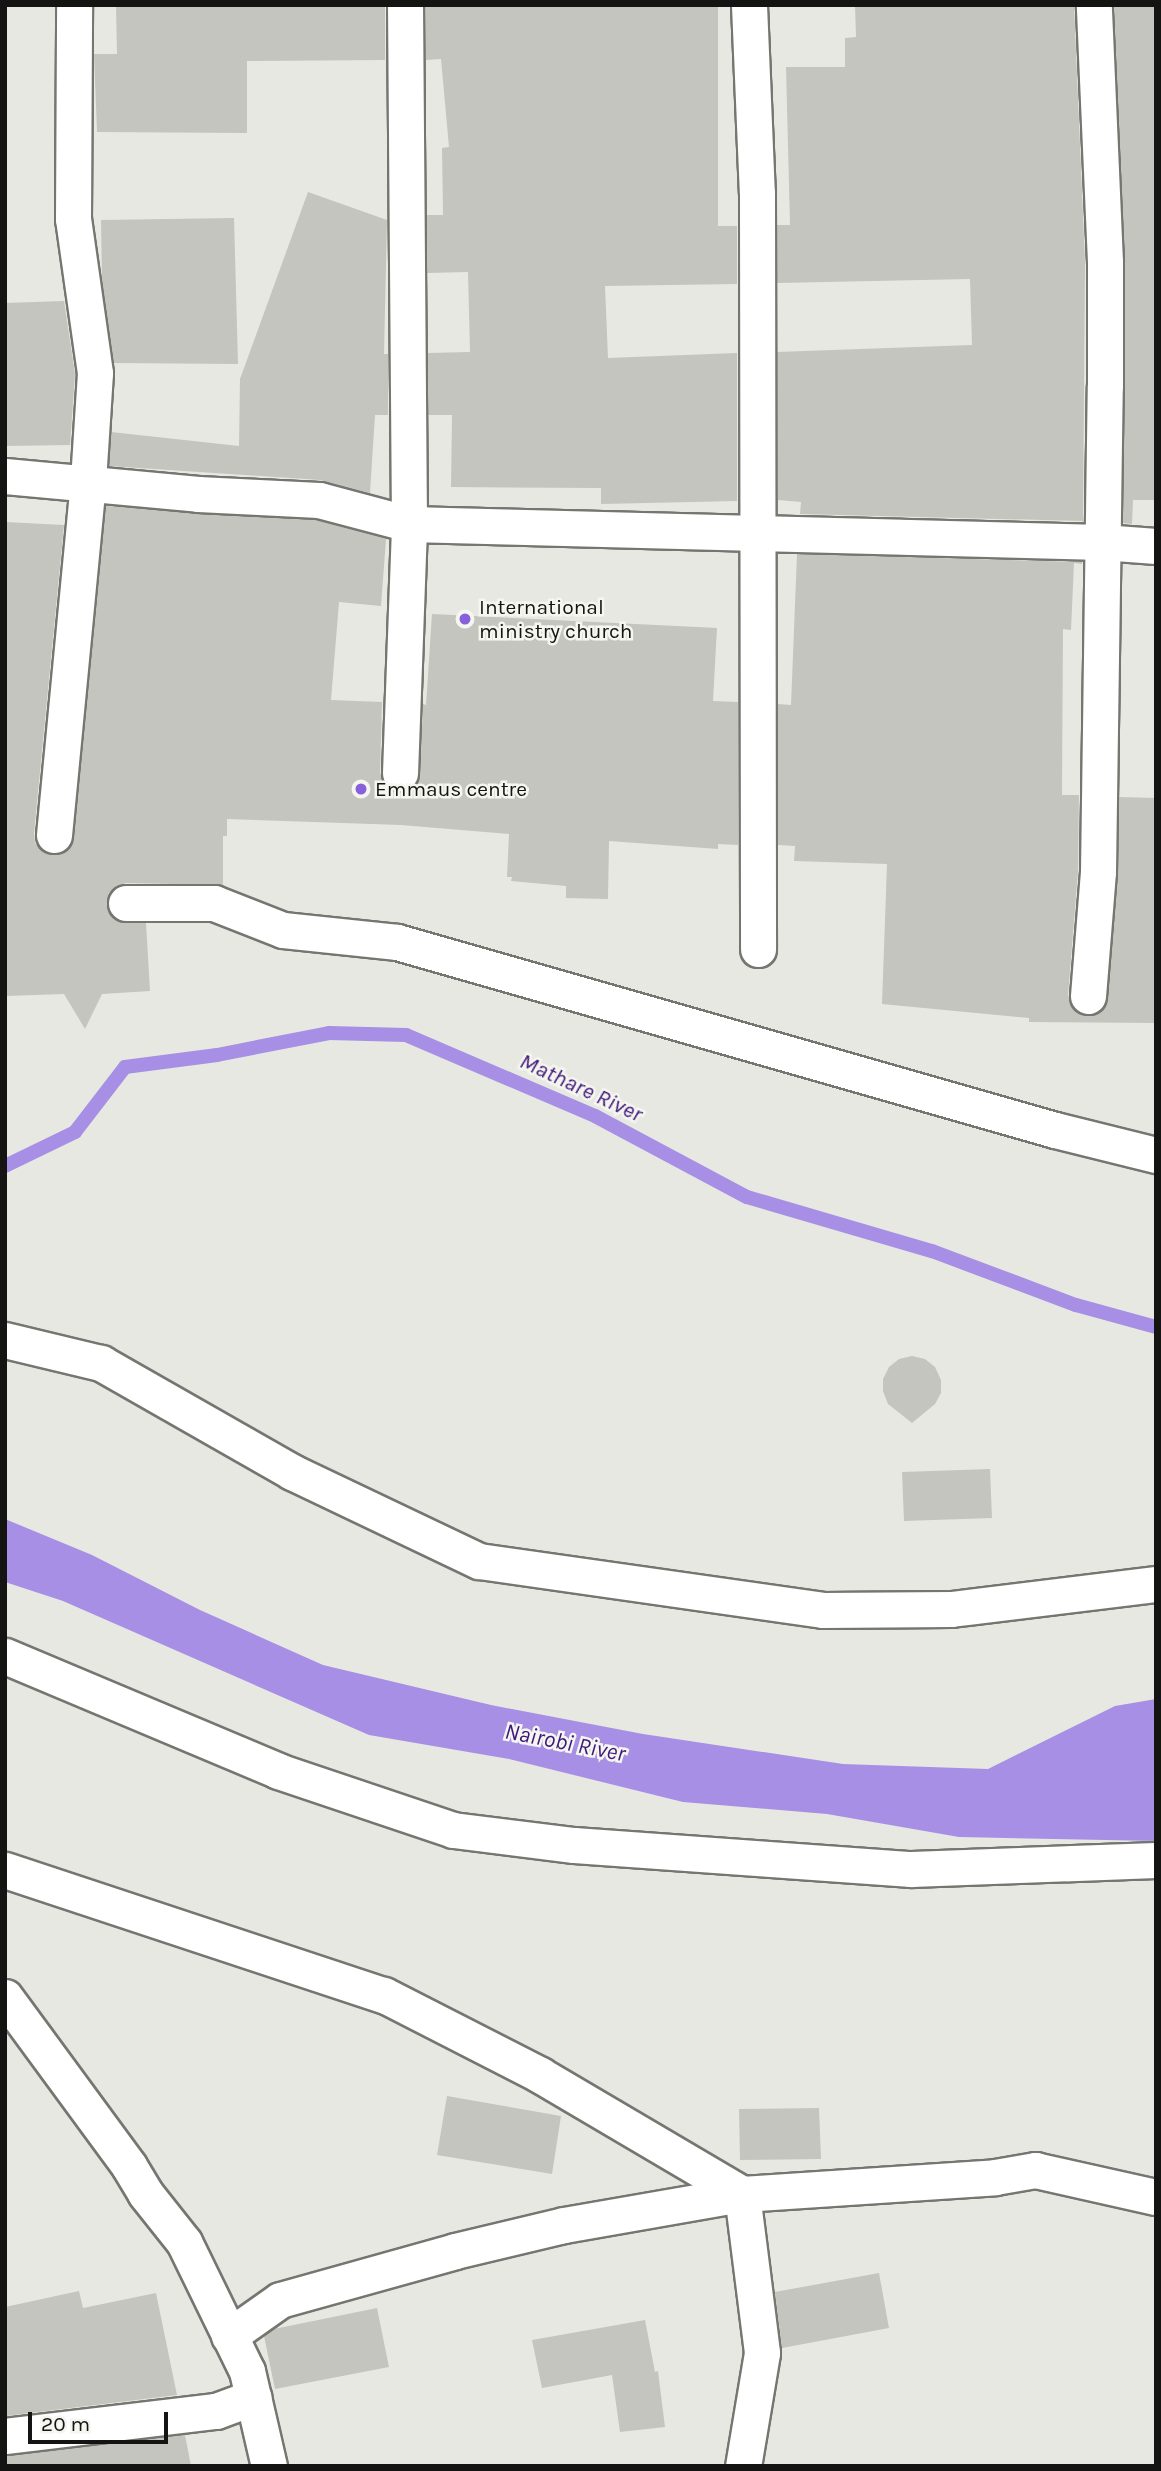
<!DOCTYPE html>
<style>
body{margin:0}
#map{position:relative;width:1161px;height:2471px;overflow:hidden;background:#e7e8e2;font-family:Karla,sans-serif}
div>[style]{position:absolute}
.water>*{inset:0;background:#a78fe5}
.stream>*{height:14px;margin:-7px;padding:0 7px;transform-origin:7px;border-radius:7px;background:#a78fe5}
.building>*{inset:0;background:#c3c5be}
.roads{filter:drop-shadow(2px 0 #757670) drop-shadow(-2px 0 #757670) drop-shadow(0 2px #757670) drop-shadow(0 -2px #757670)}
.street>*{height:35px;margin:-17.5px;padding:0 17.5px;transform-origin:17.5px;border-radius:17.5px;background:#fff}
.dots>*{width:19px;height:19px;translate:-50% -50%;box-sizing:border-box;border:4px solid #f4f6ef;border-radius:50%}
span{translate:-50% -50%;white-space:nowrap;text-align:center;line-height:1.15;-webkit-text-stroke:5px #f4f6ef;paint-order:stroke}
.poi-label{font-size:21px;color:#141512}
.left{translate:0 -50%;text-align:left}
.water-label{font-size:23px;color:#41187c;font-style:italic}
.frame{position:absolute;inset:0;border:7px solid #141512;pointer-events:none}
.scale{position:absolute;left:28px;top:2412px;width:140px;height:32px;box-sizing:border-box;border:4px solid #141512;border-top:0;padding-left:9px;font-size:21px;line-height:24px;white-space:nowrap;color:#141512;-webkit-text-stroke:5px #f4f6ef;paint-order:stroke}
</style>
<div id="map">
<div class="water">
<i style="clip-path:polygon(5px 1519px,92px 1555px,200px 1610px,323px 1665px,491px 1705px,643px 1734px,843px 1764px,988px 1769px,1115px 1706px,1156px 1699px,1156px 1841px,959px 1837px,827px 1814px,683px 1802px,509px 1759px,369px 1735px,63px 1601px,5px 1582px)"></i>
</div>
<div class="stream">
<i style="left:5px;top:1166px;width:78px;rotate:-25.9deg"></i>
<i style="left:75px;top:1132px;width:82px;rotate:-52.4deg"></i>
<i style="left:125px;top:1067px;width:93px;rotate:-7.4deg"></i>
<i style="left:217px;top:1055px;width:114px;rotate:-11.1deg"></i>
<i style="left:329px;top:1033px;width:77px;rotate:1.5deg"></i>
<i style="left:406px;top:1035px;width:206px;rotate:23.2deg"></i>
<i style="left:595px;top:1116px;width:172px;rotate:28.1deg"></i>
<i style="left:747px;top:1197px;width:193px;rotate:16.3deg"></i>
<i style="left:932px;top:1251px;width:154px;rotate:20.6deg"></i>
<i style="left:1076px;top:1305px;width:83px;rotate:15.4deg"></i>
</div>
<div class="building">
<i style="clip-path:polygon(116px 5px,385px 5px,385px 60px,247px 61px,247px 133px,97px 132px,94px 54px,117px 54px)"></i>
<i style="clip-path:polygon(425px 5px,718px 5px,718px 226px,737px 226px,737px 284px,605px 286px,608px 358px,737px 353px,737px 501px,601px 504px,601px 488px,451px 487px,452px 415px,428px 415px,428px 353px,470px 352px,468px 272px,427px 273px,427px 215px,443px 215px,442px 148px,449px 147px,441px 59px,426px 60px)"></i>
<i style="clip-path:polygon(855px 5px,1074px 5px,1085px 262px,1083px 521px,800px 514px,801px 502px,778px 500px,777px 352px,972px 345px,970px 279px,777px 283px,777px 225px,790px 225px,786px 67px,845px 67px,845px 38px,856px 37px)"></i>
<i style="clip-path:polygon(1114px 5px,1156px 5px,1156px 500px,1133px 500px,1132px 524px,1123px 523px,1125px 262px)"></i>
<i style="clip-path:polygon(308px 192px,387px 220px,384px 354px,388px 354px,388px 415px,375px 415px,370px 493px,320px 480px,109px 466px,111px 432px,239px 446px,240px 379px)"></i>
<i style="clip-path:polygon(234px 218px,238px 364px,114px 363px,102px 279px,101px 220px)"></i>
<i style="clip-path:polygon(64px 301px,75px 374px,70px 445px,5px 446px,5px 303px)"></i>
<i style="clip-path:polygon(106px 506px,316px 520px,386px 539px,381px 606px,339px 602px,331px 700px,382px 702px,380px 773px,389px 790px,399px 793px,410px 790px,420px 774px,423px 704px,426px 705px,432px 614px,717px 628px,713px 701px,738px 702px,738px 845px,718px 844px,718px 849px,609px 841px,608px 899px,566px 898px,566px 886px,511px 881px,512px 877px,507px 877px,509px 834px,401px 825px,227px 819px,227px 836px,223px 836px,223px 885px,126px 883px,115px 886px,108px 894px,108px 912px,115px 920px,146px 923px,150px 991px,102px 994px,85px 1029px,64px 994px,5px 996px,5px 522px,64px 525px,34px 833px,35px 843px,42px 851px,53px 855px,70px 847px,74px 837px)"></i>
<i style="clip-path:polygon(797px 554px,1082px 562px,1082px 564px,1074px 563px,1071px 630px,1063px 629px,1062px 795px,1079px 795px,1078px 871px,1068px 995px,1076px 1012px,1086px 1016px,1097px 1014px,1105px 1007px,1118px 874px,1119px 797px,1156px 798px,1156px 1023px,1029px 1022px,1029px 1018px,882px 1004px,887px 864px,794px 861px,795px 846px,778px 845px,778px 704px,791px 705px)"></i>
<i style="clip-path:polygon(912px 1356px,925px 1359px,935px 1367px,941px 1380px,941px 1393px,935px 1404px,912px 1423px,888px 1404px,883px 1391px,883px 1379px,889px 1367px,899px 1359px)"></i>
<i style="clip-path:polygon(990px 1469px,992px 1518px,904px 1521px,902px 1472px)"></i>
<i style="clip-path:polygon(447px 2096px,561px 2116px,552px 2174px,437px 2155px)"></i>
<i style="clip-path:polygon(819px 2108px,821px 2159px,740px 2160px,739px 2109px)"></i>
<i style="clip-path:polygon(879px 2273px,889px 2328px,782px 2348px,775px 2292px)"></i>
<i style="clip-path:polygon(79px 2291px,83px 2308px,156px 2293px,177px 2395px,5px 2416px,5px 2307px)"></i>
<i style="clip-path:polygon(377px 2308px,389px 2367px,275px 2389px,264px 2336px,274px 2329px)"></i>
<i style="clip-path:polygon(645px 2320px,655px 2372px,658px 2371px,665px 2427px,620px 2432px,612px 2375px,542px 2388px,532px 2340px)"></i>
<i style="clip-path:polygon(185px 2435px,191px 2466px,5px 2466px,5px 2456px)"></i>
</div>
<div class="roads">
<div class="street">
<i style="left:749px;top:5px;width:188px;rotate:87.6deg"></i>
<i style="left:757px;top:193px;width:756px;rotate:89.92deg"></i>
<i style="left:5px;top:476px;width:194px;rotate:5.3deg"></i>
<i style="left:198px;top:494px;width:121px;rotate:2.8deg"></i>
<i style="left:319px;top:500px;width:93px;rotate:14.9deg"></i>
<i style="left:409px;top:524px;width:693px;rotate:1.49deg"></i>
<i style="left:1102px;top:542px;width:54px;rotate:4.2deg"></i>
<i style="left:400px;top:773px;width:249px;rotate:-87.9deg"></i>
<i style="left:409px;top:524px;width:519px;rotate:-90.44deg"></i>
<i style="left:54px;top:835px;width:356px;rotate:-84.5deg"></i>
<i style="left:88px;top:481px;width:108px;rotate:-86.3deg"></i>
<i style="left:95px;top:373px;width:156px;rotate:-98.1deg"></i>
<i style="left:73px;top:219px;width:214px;rotate:-89.7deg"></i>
<i style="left:126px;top:903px;width:88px"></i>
<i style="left:214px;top:903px;width:74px;rotate:21.4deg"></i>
<i style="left:283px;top:930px;width:115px;rotate:6deg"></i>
<i style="left:397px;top:942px;width:684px;rotate:15.95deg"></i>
<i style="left:1055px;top:1130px;width:104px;rotate:13.9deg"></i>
<i style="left:1088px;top:996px;width:124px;rotate:-85.4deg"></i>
<i style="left:1098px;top:872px;width:486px;rotate:-89.2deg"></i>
<i style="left:1105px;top:386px;width:124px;rotate:-90deg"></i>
<i style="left:1105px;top:262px;width:257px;rotate:-92.5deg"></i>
<i style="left:5px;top:1340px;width:99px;rotate:13.5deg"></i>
<i style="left:101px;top:1363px;width:220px;rotate:29.7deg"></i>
<i style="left:292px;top:1472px;width:207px;rotate:25.5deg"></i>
<i style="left:479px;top:1561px;width:347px;rotate:8.1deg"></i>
<i style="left:823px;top:1610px;width:128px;rotate:-0.4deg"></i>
<i style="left:951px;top:1609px;width:207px;rotate:-7deg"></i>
<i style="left:5px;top:1656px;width:296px;rotate:22.8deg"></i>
<i style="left:278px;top:1771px;width:185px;rotate:18.6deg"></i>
<i style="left:453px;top:1830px;width:122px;rotate:7.1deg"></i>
<i style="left:574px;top:1845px;width:338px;rotate:4.1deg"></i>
<i style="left:911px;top:1869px;width:245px;rotate:-2.1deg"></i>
<i style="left:5px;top:1870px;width:399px;rotate:18.3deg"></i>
<i style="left:384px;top:1995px;width:175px;rotate:27.1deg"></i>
<i style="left:540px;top:2075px;width:234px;rotate:30.5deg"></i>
<i style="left:742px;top:2194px;width:254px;rotate:-3.8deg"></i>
<i style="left:995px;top:2177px;width:41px;rotate:-9.9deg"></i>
<i style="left:1035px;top:2170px;width:124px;rotate:12.6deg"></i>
<i style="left:5px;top:1997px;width:210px;rotate:53.7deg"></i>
<i style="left:129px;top:2166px;width:31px;rotate:59deg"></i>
<i style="left:145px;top:2193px;width:63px;rotate:51.5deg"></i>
<i style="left:184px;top:2242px;width:144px;rotate:64deg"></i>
<i style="left:247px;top:2371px;width:98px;rotate:77deg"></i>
<i style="left:229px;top:2336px;width:62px;rotate:-35.2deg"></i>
<i style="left:280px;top:2300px;width:182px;rotate:-15.6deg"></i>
<i style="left:455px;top:2251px;width:112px;rotate:-13.4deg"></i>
<i style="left:564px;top:2225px;width:181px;rotate:-9.9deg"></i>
<i style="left:742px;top:2194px;width:160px;rotate:82.8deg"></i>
<i style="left:762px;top:2353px;width:115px;rotate:99.5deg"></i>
<i style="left:5px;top:2436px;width:212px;rotate:-6.8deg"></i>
<i style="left:216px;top:2411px;width:40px;rotate:-20.2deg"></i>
</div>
</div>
<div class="dots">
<i style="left:465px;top:619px;background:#8960db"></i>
<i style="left:361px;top:789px;background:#8960db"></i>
</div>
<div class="poi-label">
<span class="left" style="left:479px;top:619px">International<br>ministry church</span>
<span class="left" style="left:375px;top:789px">Emmaus centre</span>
</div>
<div class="water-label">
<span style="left:581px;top:1088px;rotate:25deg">Mathare River</span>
<span style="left:565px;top:1743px;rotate:11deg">Nairobi River</span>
</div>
<div class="frame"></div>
<div class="scale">20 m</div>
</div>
